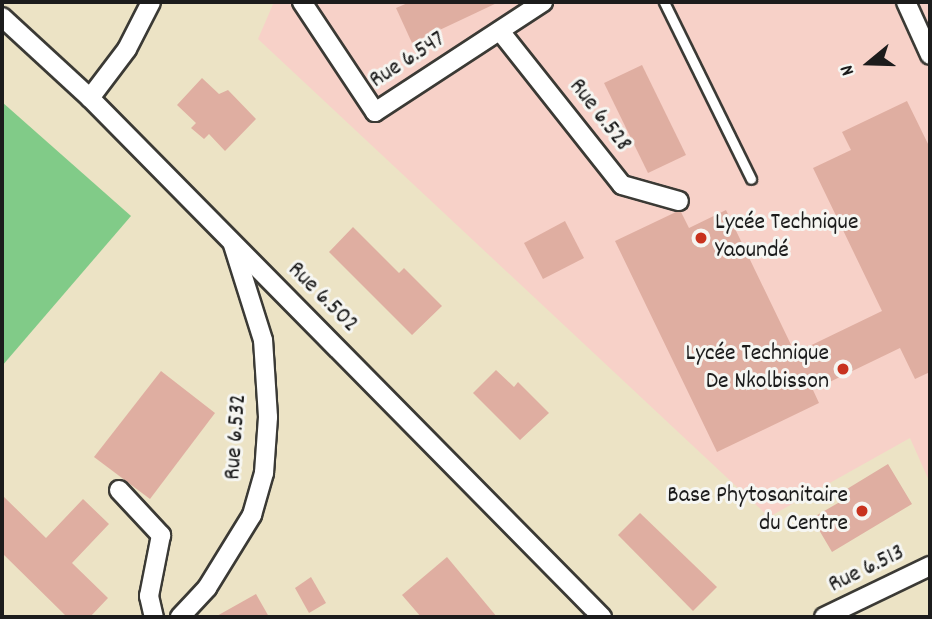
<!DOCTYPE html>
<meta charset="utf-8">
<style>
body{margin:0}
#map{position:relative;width:932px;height:619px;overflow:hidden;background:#ece3c5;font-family:Dekko,sans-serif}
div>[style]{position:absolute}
.built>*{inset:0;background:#f7d1c8}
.green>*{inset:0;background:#81cb88}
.building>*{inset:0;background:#dfaea1}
.roads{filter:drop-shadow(2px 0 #3b3a35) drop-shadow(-2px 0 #3b3a35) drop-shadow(0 2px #3b3a35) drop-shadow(0 -2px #3b3a35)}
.service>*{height:9px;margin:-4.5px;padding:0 4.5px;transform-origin:4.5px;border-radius:4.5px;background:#fff}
.minor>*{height:18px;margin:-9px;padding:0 9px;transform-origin:9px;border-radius:9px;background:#fff}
.dots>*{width:19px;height:19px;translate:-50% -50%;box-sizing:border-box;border:4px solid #f6f6f2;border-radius:50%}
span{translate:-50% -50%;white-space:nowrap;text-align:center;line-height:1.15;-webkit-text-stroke:6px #f6f6f2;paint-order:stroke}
.street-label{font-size:24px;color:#1c1c1c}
.poi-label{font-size:24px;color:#1c1c1c}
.left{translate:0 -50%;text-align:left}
.right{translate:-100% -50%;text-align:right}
.frame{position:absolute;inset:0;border:4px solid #1c1c1c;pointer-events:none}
.north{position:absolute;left:834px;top:28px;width:70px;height:70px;-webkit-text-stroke:5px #f6f6f2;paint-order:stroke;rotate:251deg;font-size:19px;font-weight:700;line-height:28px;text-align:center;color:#1c1c1c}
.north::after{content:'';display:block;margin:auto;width:24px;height:32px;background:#1c1c1c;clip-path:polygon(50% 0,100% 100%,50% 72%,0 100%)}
</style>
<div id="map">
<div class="built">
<i style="clip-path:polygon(274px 2px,930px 2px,930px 483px,910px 438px,769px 517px,258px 39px)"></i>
</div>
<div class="green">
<i style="clip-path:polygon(2px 102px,131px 216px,2px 366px)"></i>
</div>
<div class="building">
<i style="clip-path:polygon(410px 2px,499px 2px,412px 43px,396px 8px)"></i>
<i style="clip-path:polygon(642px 65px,686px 155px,648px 173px,604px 83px)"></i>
<i style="clip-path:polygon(202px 78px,219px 94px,228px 90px,256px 119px,225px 151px,209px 134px,204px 139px,191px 128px,196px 123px,177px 105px)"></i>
<i style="clip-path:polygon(907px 101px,930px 148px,930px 372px,915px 379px,900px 348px,813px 390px,819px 403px,717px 452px,615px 241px,676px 212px,681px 212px,689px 228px,726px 210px,795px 353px,882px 311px,813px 168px,851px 150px,842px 132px)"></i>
<i style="clip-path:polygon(565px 221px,584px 258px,543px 279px,524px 243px)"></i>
<i style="clip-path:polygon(353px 227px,399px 273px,404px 268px,442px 306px,412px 335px,329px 252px)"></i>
<i style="clip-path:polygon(496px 370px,514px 387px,518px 382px,549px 413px,520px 440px,473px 393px)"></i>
<i style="clip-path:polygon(161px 371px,215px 413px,150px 499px,94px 457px)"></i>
<i style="clip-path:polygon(888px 464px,912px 504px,832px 552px,812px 518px,845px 499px,842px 492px)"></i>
<i style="clip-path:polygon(2px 495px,46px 538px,83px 499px,109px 524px,72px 563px,108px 598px,90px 617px,67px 617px,2px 553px)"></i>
<i style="clip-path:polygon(640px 513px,717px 587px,693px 611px,618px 535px)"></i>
<i style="clip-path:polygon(447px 557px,497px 617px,421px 617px,402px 595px)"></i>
<i style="clip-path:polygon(311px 577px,326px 603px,309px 613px,295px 588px)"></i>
<i style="clip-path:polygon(256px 594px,269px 617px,215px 617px)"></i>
</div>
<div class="roads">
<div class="service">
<i style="left:664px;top:2px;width:197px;rotate:63.8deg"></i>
</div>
<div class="minor">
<i style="left:302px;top:2px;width:132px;rotate:56.4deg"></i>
<i style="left:375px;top:112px;width:201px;rotate:-33.2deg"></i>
<i style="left:906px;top:2px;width:58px;rotate:65.6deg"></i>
<i style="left:2px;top:17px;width:120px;rotate:42.6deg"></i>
<i style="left:90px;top:98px;width:729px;rotate:45.39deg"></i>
<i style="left:500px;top:31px;width:196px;rotate:51.6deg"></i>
<i style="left:622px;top:185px;width:59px;rotate:15.7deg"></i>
<i style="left:90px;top:98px;width:61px;rotate:-52.9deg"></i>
<i style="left:127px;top:49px;width:53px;rotate:-62.9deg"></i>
<i style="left:119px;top:490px;width:62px;rotate:47deg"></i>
<i style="left:161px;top:535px;width:62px;rotate:101.1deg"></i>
<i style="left:149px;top:596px;width:22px;rotate:77deg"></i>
<i style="left:180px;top:617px;width:40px;rotate:-47deg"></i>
<i style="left:207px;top:588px;width:86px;rotate:-58.3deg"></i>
<i style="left:252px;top:515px;width:44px;rotate:-74.1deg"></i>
<i style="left:264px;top:473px;width:56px;rotate:-85.9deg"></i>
<i style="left:268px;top:417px;width:77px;rotate:-93.7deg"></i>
<i style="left:263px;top:340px;width:100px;rotate:-107.5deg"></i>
<i style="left:824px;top:617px;width:118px;rotate:-25.7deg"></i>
</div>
</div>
<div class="dots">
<i style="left:701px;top:238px;background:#c8321e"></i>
<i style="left:843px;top:369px;background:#c8321e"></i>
<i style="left:862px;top:511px;background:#c8321e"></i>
</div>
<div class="street-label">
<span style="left:408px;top:61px;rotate:-33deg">Rue 6.547</span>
<span style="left:599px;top:116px;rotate:52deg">Rue 6.528</span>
<span style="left:322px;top:298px;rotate:45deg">Rue 6.502</span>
<span style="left:237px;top:437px;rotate:-86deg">Rue 6.532</span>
<span style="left:867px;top:570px;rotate:-26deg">Rue 6.513</span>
</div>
<div class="poi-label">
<span class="left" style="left:715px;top:238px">Lycée Technique<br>Yaoundé</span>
<span class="right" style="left:829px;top:369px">Lycée Technique<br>De Nkolbisson</span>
<span class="right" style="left:848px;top:511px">Base Phytosanitaire<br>du Centre</span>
</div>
<div class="frame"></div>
<div class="north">N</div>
</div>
